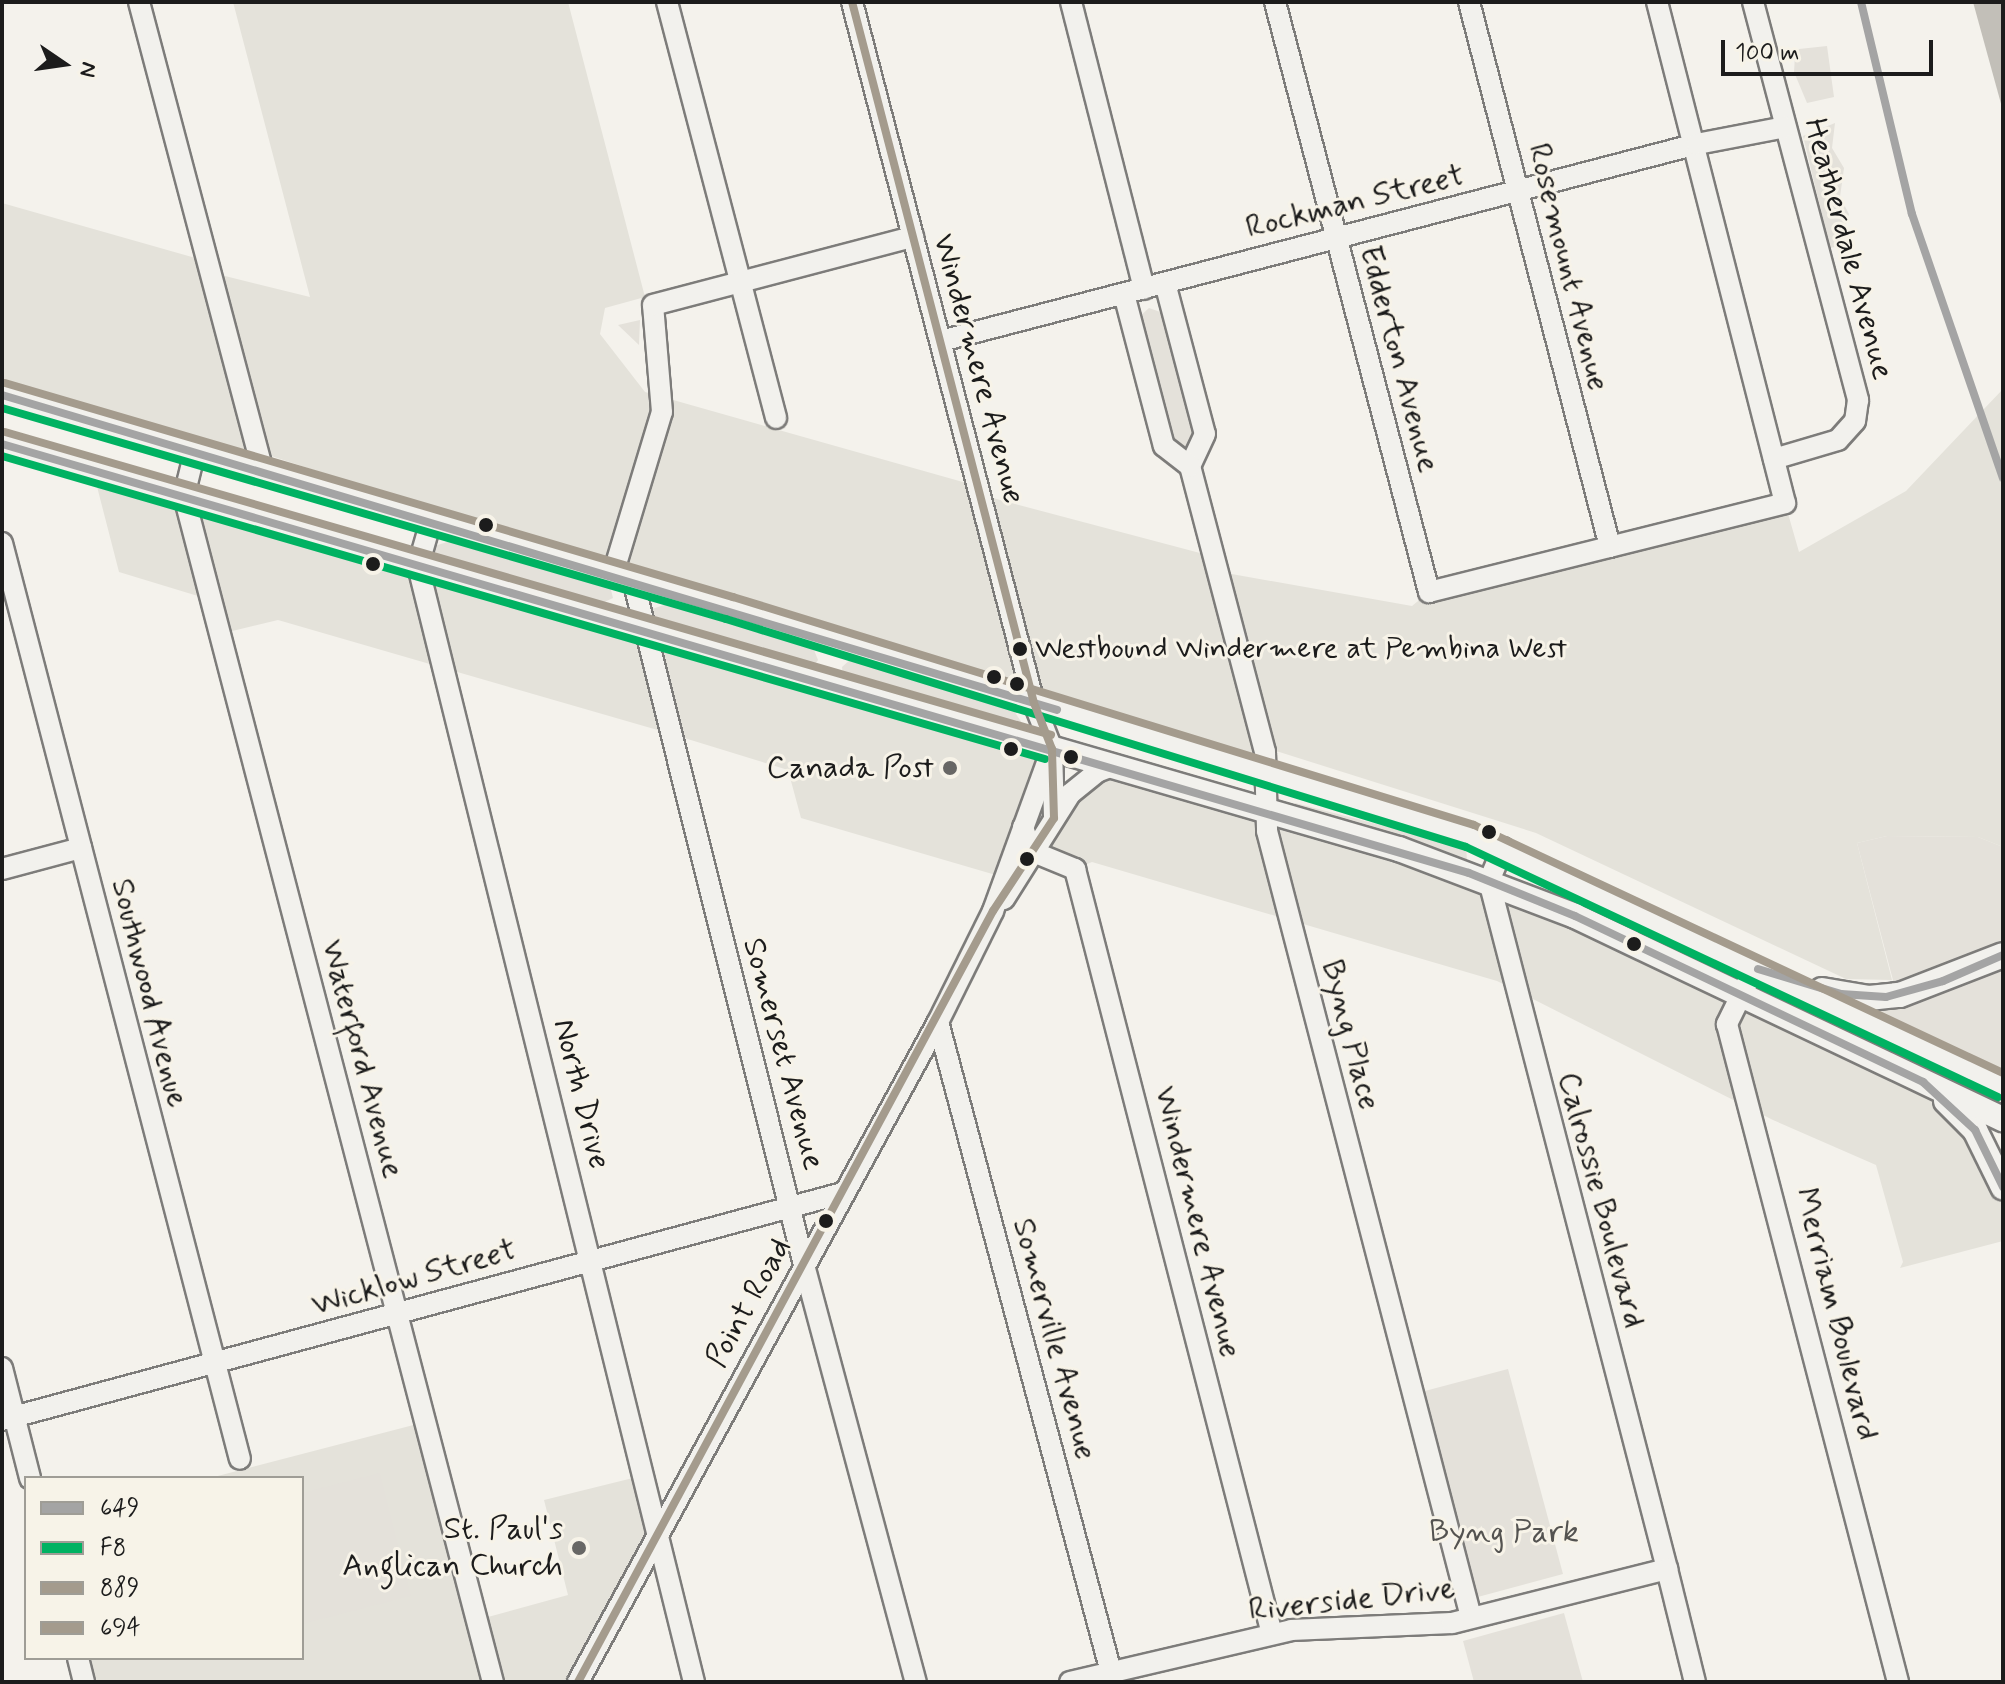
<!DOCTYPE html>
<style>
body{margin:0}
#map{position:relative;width:2005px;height:1684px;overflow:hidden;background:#f4f2ec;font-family:Mynerve,sans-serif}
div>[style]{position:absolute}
.built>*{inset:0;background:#e4e2da}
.green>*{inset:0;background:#e4e1da}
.water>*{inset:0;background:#c2bfb8}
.roads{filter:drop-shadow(2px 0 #7d7c7a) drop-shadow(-2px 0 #7d7c7a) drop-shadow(0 2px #7d7c7a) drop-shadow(0 -2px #7d7c7a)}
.minor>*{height:20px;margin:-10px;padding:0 10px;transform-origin:10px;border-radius:10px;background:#f2f1ed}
.major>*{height:24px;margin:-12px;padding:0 12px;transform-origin:12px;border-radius:12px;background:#f2f1ed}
.bus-1>*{height:8px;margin:-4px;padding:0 4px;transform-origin:4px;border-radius:4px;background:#a4a4a4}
.bus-2>*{height:8px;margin:-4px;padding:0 4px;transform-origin:4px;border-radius:4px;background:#00b262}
.bus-3>*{height:8px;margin:-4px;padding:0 4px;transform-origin:4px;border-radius:4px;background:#a49b8d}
.bus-4>*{height:8px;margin:-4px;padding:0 4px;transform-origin:4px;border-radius:4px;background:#a49b8d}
.dots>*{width:22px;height:22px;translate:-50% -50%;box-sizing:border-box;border:4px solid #f7f3e8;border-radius:50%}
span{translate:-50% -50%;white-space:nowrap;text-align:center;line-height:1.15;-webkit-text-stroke:6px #f7f3e8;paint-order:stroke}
.bus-label{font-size:30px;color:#1c1c1c}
.left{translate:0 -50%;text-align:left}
.street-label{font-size:32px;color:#1c1c1c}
.poi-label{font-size:32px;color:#1c1c1c}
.right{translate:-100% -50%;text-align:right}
.park-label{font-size:32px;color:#545351}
.frame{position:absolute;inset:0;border:4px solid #1c1c1c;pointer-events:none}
.legend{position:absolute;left:24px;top:1476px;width:280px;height:184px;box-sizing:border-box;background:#f7f3e8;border:2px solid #9f9d96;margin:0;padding:10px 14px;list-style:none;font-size:24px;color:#1c1c1c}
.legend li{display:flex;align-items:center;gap:16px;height:40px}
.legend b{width:40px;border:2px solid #9f9d96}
.north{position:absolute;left:24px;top:24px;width:80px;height:80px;-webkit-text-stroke:6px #f7f3e8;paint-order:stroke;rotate:103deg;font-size:22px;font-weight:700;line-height:32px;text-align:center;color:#1c1c1c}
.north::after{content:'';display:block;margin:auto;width:28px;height:36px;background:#1c1c1c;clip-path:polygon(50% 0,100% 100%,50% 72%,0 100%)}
.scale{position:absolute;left:1721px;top:40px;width:212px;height:36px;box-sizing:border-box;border:4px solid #1c1c1c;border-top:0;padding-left:10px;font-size:24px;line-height:28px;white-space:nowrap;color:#1c1c1c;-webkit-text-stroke:6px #f7f3e8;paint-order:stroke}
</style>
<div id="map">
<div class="built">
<i style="clip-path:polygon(233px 2px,568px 2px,645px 297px,605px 308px,600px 334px,645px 392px,977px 486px,980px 494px,1000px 500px,1215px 557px,1269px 775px,613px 574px,608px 555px,603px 559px,467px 520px,262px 453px,262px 470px,2px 393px,2px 203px,206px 261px,209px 272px,310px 297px)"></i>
<i style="clip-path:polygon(2003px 389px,2003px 847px,1978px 837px,1887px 836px,1857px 843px,1892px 980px,1846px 979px,1536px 833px,1273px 750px,1226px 573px,1412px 606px,1429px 592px,1785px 503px,1799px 552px,1906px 491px)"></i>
<i style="clip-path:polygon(93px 471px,1052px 749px,1006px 878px,801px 818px,788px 770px,668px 733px,278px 620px,220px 634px,211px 600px,119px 572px)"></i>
<i style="clip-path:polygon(1094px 761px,1469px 873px,1923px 1082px,1962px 1115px,2003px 1187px,2003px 1241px,1900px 1268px,1903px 1262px,1876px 1165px,1773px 1120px,1497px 981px,1092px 862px,1075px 869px,1045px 859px,1047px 825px)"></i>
<i style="clip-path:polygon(425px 1422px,477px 1620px,568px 1595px,544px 1500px,645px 1475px,659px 1533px,578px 1682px,85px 1682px,79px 1658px,302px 1658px,302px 1478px,210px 1478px)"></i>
</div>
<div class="green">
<i style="clip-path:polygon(1827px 46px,1834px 97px,1807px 103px,1794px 72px,1795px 55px,1799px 49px)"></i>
<i style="clip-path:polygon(1835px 123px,1832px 148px,1844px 168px,1840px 197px,1849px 214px,1840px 246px,1830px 248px,1803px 136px)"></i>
<i style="clip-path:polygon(1149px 308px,1163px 313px,1196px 436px,1186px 452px,1172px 448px,1139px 317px)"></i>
<i style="clip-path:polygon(640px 320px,639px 345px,618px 325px)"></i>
<i style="clip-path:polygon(454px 540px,610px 586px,613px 598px,596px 606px,431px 558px,431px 547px)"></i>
<i style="clip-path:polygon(670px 603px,812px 645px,818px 660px,813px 667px,650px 624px,649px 610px)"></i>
<i style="clip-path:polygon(852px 658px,1010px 705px,1026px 729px,843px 676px,842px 667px)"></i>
<i style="clip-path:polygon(1295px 803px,1466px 847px,1467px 860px,1294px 806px)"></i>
<i style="clip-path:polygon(1887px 836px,1978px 837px,2003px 847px,2003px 945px,1923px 981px,1894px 984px,1857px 843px)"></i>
<i style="clip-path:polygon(1626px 922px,1741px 976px,1735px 977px)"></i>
<i style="clip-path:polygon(2003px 962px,2003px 1069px,1870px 1010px)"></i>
<i style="clip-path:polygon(1508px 1369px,1563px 1574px,1474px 1598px,1421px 1392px)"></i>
<i style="clip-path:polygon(380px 1473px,411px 1596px,302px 1624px,302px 1493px)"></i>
<i style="clip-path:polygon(1564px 1613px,1583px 1682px,1474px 1682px,1463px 1641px)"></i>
</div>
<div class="water">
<i style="clip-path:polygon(1973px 2px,2003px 2px,2003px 111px)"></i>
</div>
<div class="roads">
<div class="minor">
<i style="left:139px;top:2px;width:485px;rotate:75.2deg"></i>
<i style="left:667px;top:2px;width:430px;rotate:75.3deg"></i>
<i style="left:852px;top:2px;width:724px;rotate:75.45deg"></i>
<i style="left:1034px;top:703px;width:49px;rotate:68.6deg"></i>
<i style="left:1052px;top:749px;width:69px;rotate:88.3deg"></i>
<i style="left:1071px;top:2px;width:296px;rotate:75.7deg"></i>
<i style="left:1275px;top:2px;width:610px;rotate:75.37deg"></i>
<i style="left:1429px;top:592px;width:367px;rotate:-14deg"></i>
<i style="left:1785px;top:503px;width:517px;rotate:-104.33deg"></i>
<i style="left:1469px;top:2px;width:563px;rotate:75.49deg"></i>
<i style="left:1753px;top:2px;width:412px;rotate:75.2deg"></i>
<i style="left:1858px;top:400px;width:21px;rotate:98deg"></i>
<i style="left:1855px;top:421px;width:25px;rotate:132deg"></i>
<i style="left:1838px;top:440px;width:67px;rotate:163.5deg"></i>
<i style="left:1165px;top:283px;width:156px;rotate:75.2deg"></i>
<i style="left:1205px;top:434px;width:35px;rotate:115deg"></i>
<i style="left:1190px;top:466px;width:296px;rotate:75.3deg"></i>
<i style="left:1265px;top:752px;width:79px;rotate:88.5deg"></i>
<i style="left:1267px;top:831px;width:812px;rotate:75.45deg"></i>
<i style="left:1124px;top:294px;width:157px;rotate:75.3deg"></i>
<i style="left:1164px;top:446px;width:33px;rotate:38deg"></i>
<i style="left:941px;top:341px;width:781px;rotate:-14.61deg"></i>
<i style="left:1697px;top:144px;width:90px;rotate:-10.9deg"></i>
<i style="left:195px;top:451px;width:46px;rotate:103.7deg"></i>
<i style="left:184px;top:496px;width:1226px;rotate:75.4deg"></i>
<i style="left:431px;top:521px;width:47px;rotate:106.1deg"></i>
<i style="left:418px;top:566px;width:1150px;rotate:76.11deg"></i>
<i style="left:2px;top:543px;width:946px;rotate:75.44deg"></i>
<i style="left:613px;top:574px;width:169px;rotate:-73.2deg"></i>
<i style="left:662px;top:412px;width:107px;rotate:-94.8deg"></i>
<i style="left:653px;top:305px;width:269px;rotate:-14.7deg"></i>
<i style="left:633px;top:580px;width:706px;rotate:75.98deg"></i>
<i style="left:804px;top:1265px;width:432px;rotate:75deg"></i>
<i style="left:1023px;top:827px;width:25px;rotate:72deg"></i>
<i style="left:1031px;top:851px;width:48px;rotate:22.2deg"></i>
<i style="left:1075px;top:869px;width:790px;rotate:75.56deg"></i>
<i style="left:1503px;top:848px;width:36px;rotate:113deg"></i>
<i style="left:1489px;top:881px;width:711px;rotate:75.49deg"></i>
<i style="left:2px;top:869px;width:82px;rotate:-14.9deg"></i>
<i style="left:1004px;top:899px;width:124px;rotate:-57.8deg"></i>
<i style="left:1070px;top:794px;width:35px;rotate:-39deg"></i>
<i style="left:1097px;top:772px;width:19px;rotate:-21deg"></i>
<i style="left:1755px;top:967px;width:64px;rotate:116.2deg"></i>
<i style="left:1727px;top:1024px;width:680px;rotate:75.43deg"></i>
<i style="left:938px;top:1022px;width:673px;rotate:75.1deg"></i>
<i style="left:2px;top:1368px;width:114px;rotate:75.7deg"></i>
<i style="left:2px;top:1420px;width:871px;rotate:-15.11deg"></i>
<i style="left:78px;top:1658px;width:25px;rotate:76deg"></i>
<i style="left:578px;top:1682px;width:752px;rotate:-61.39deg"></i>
<i style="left:938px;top:1022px;width:124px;rotate:-63.6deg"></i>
<i style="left:993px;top:911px;width:172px;rotate:-70deg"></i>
<i style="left:1070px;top:1682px;width:227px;rotate:-13.2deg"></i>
<i style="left:1291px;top:1630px;width:161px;rotate:-2.5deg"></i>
<i style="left:1452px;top:1623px;width:222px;rotate:-14.1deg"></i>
<i style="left:1667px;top:1569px;width:116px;rotate:76.1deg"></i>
</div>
<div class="major">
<i style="left:2px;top:395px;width:758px;rotate:16.33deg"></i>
<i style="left:729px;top:608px;width:775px;rotate:17.1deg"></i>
<i style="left:1470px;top:836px;width:589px;rotate:25.13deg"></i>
<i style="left:2px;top:444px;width:1455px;rotate:16.17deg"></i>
<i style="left:1399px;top:849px;width:188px;rotate:20.8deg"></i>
<i style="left:1575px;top:916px;width:474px;rotate:25.4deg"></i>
<i style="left:1822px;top:990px;width:48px;rotate:9.7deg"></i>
<i style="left:1869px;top:998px;width:31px;rotate:-6deg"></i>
<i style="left:1900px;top:995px;width:110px;rotate:-21.2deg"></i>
<i style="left:1946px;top:1101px;width:41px;rotate:45deg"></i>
<i style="left:1975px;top:1130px;width:64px;rotate:63.8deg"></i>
</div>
</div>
<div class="bus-1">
<i style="left:1861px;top:2px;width:218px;rotate:76.5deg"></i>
<i style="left:1912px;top:214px;width:279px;rotate:71deg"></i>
<i style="left:2px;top:395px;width:1101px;rotate:16.62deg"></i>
<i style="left:2px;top:444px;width:1528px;rotate:16.3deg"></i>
<i style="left:1469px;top:873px;width:114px;rotate:22.1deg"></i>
<i style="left:1575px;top:916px;width:386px;rotate:25.5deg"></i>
<i style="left:1923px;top:1082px;width:71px;rotate:42.7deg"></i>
<i style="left:1975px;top:1130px;width:64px;rotate:63.8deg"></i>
<i style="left:1758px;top:969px;width:87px;rotate:16.8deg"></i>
<i style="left:1841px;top:994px;width:45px;rotate:3.8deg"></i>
<i style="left:1886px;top:997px;width:59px;rotate:-15.7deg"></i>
<i style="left:1943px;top:981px;width:65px;rotate:-23.4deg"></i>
</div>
<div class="bus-2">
<i style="left:2px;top:408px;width:754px;rotate:16.25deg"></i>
<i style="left:726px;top:619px;width:774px;rotate:17.12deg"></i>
<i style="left:1466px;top:847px;width:588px;rotate:25.17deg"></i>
<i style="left:2px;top:456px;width:1086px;rotate:16.2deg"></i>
</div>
<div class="bus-3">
<i style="left:5px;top:383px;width:759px;rotate:16.38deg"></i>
<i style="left:733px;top:597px;width:775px;rotate:17.1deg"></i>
<i style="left:1474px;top:825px;width:584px;rotate:25.12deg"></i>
<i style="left:5px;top:432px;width:1089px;rotate:16.15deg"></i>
</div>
<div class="bus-4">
<i style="left:578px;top:1682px;width:876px;rotate:-61.71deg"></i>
<i style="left:993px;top:911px;width:111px;rotate:-56.7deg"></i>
<i style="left:1054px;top:818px;width:69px;rotate:-91.7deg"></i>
<i style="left:1052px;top:749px;width:49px;rotate:-111.4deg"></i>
<i style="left:1034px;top:703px;width:724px;rotate:-104.55deg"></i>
</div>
<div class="dots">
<i style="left:486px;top:525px;background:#1c1c1c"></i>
<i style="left:373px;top:564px;background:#1c1c1c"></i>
<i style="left:1020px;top:649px;background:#1c1c1c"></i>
<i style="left:994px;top:677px;background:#1c1c1c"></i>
<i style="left:1017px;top:684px;background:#1c1c1c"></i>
<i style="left:1011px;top:749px;background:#1c1c1c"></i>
<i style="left:1071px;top:757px;background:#1c1c1c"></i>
<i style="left:950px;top:768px;background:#686765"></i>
<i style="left:1489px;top:832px;background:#1c1c1c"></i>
<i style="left:1027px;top:859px;background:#1c1c1c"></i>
<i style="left:1634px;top:944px;background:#1c1c1c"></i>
<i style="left:826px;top:1221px;background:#1c1c1c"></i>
<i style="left:579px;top:1548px;background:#686765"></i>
</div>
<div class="bus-label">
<span class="left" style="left:1035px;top:649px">Westbound Windermere at Pembina West</span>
</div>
<div class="street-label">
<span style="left:1355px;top:202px;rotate:-14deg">Rockman Street</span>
<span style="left:1848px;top:249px;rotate:75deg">Heatherdale Avenue</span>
<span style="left:1568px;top:267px;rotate:76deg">Rosemount Avenue</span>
<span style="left:1399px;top:359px;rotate:75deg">Edderton Avenue</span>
<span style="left:978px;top:369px;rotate:75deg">Windermere Avenue</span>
<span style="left:149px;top:993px;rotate:76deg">Southwood Avenue</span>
<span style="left:1350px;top:1035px;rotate:75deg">Byng Place</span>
<span style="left:783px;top:1054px;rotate:75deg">Somerset Avenue</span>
<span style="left:362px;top:1059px;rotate:75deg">Waterford Avenue</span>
<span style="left:581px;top:1094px;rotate:76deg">North Drive</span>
<span style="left:1601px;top:1200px;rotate:75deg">Calrossie Boulevard</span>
<span style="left:1197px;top:1222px;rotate:76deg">Windermere Avenue</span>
<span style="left:414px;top:1278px;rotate:-16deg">Wicklow Street</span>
<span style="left:749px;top:1303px;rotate:-61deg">Point Road</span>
<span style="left:1836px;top:1314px;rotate:76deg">Merriam Boulevard</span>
<span style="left:1054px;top:1339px;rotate:75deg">Somerville Avenue</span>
<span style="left:1352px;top:1600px;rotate:-6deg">Riverside Drive</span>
</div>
<div class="poi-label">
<span class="right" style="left:934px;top:768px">Canada Post</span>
<span class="right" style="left:563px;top:1548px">St. Paul's<br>Anglican Church</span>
</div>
<div class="park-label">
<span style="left:1504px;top:1532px">Byng Park</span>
</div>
<div class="frame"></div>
<ul class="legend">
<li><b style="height:10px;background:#a4a4a4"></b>649</li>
<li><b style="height:10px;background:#00b262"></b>F8</li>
<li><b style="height:10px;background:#a49b8d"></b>889</li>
<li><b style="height:10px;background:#a49b8d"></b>694</li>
</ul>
<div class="north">N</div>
<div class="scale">100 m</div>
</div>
